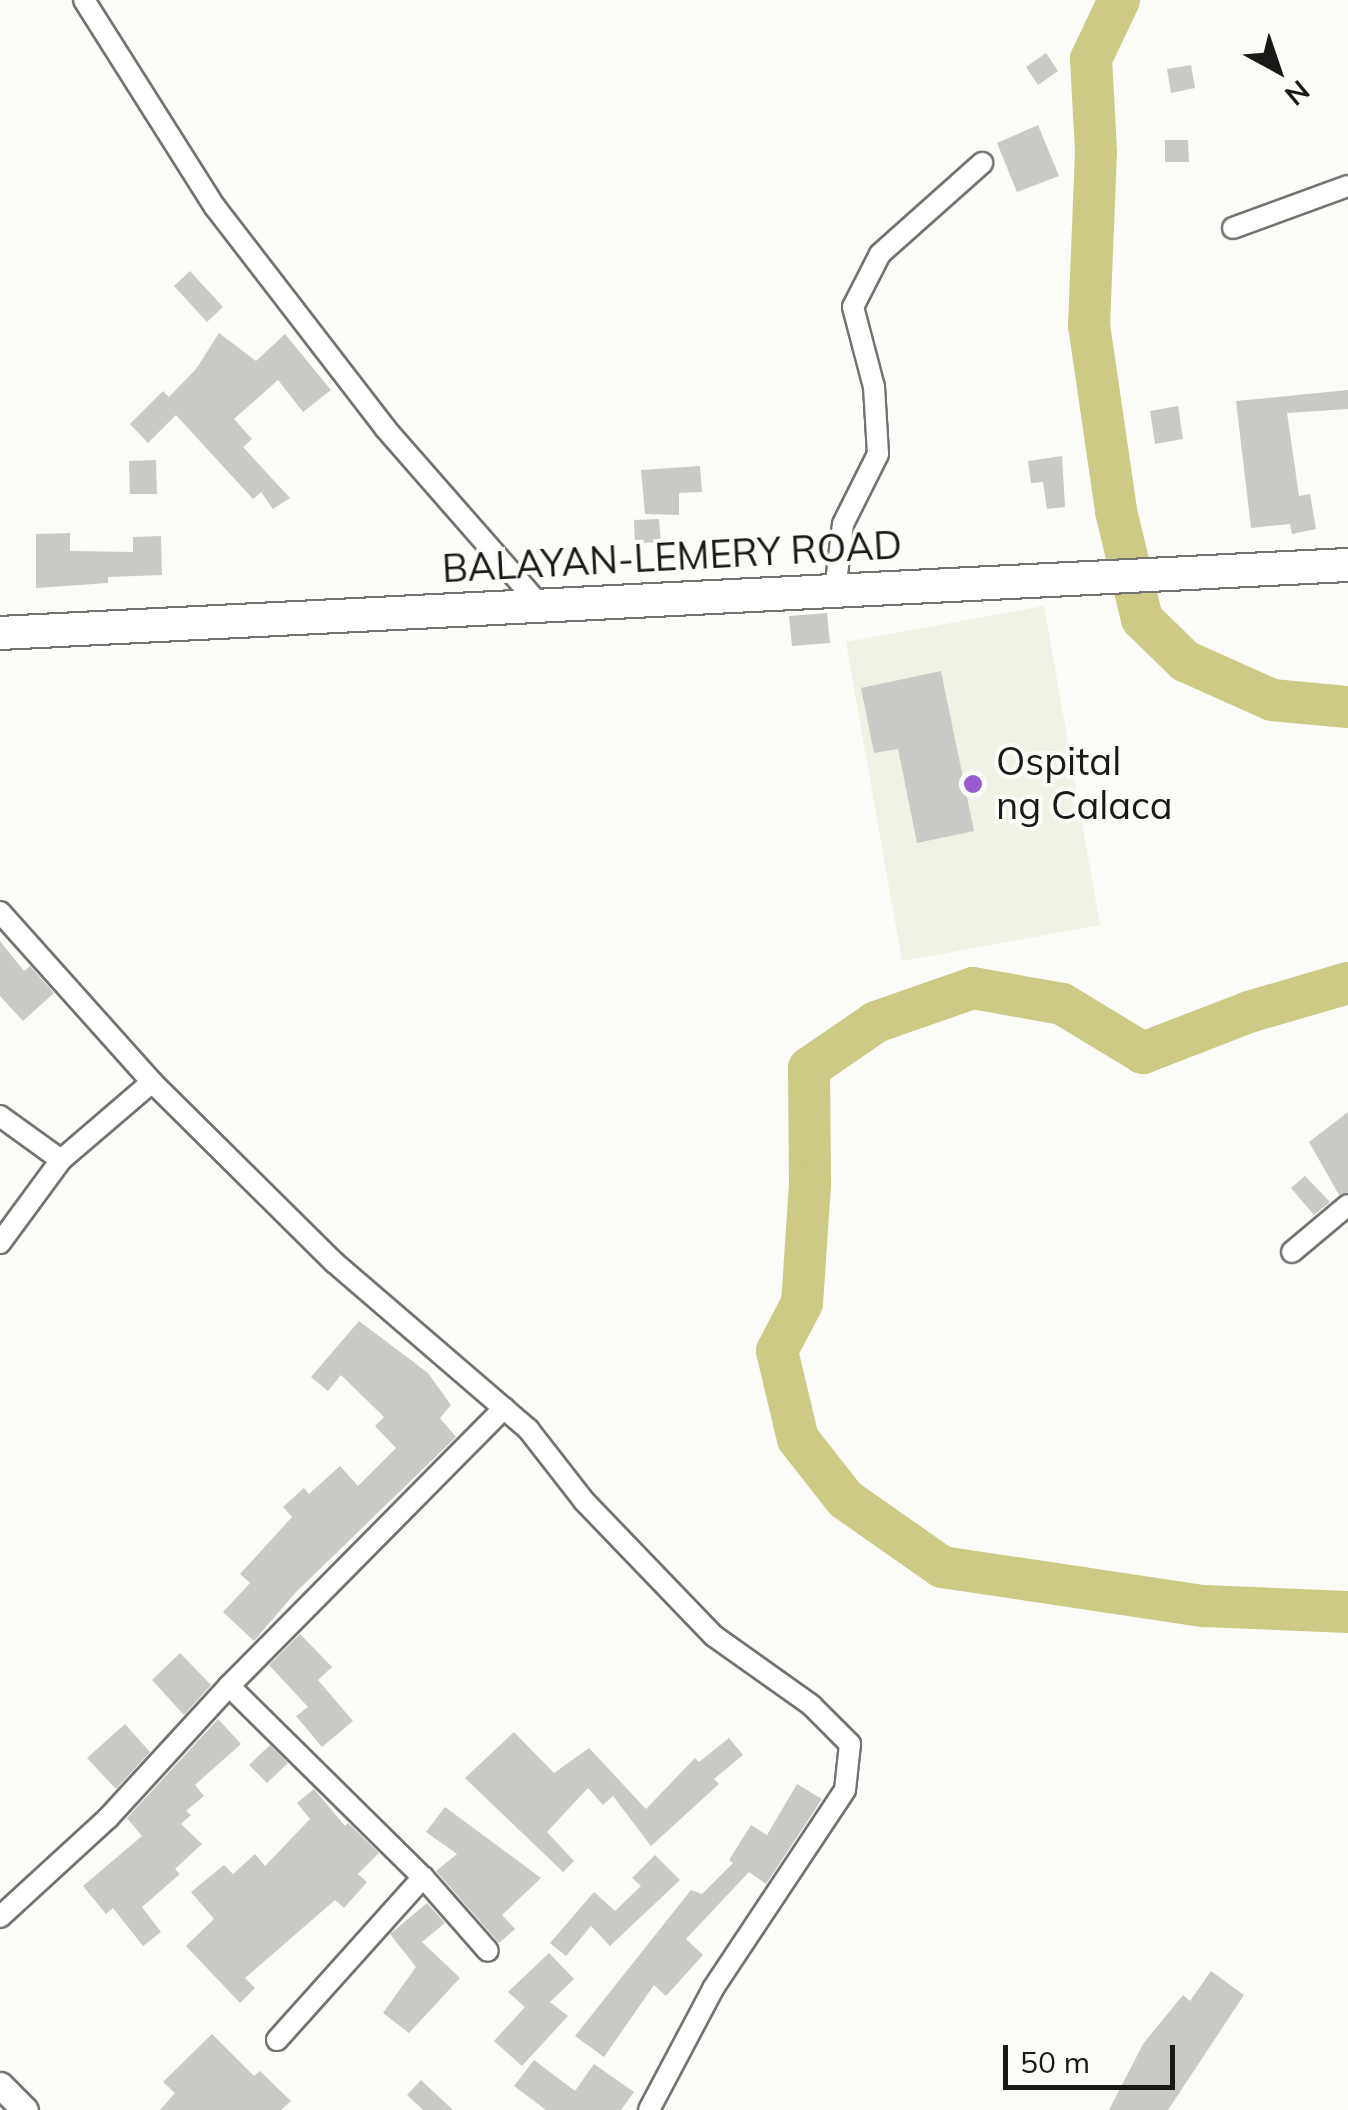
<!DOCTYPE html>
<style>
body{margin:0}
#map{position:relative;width:1348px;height:2110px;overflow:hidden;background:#fbfbf8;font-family:Mulish,sans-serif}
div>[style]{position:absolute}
.built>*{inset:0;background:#f1f1e6}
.river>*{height:42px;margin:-21px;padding:0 21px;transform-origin:21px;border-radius:21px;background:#cdca85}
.building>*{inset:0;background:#c9c9c6}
.roads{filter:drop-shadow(2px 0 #737370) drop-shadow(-2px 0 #737370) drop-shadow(0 2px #737370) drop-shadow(0 -2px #737370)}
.minor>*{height:20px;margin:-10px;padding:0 10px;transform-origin:10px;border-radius:10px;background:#fff}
.tertiary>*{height:25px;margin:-12.5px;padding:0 12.5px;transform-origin:12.5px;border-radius:12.5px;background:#fff}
.primary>*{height:32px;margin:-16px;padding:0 16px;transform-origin:16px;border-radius:16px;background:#fff}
.dots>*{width:28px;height:28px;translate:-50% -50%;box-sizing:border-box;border:5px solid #fbfbf8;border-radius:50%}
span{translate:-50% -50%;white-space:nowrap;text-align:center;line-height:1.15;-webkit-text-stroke:8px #fbfbf8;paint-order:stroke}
.street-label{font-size:38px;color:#191918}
.poi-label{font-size:38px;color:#191918}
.left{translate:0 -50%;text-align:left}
.north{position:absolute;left:1228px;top:20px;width:100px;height:100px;-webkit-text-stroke:8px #fbfbf8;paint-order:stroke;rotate:140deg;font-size:28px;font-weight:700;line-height:40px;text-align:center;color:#191918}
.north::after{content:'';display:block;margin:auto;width:35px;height:45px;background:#191918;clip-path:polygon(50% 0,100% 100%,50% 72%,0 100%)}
.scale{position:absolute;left:1003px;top:2045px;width:172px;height:45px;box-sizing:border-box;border:5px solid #191918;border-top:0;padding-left:12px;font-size:30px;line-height:35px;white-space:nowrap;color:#191918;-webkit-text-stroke:8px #fbfbf8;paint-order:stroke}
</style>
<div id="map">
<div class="built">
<i style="clip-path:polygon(1044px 606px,1100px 925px,902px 961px,846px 642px)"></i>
</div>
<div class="river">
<i style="left:1119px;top:0;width:65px;rotate:115.4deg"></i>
<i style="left:1091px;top:59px;width:93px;rotate:86.9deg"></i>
<i style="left:1096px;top:152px;width:173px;rotate:92.3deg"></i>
<i style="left:1089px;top:325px;width:188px;rotate:81.7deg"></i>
<i style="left:1116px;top:511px;width:111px;rotate:76.5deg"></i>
<i style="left:1142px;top:619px;width:60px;rotate:44.3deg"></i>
<i style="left:1185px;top:661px;width:95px;rotate:24.1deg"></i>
<i style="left:1272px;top:700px;width:76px;rotate:5.3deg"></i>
<i style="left:1348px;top:983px;width:103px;rotate:163.7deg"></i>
<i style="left:1249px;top:1012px;width:114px;rotate:158.9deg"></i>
<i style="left:1143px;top:1053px;width:95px;rotate:-148.8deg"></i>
<i style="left:1062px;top:1004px;width:90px;rotate:-169.8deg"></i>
<i style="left:973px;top:988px;width:103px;rotate:160.7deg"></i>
<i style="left:876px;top:1022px;width:81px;rotate:145.5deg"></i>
<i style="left:809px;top:1068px;width:116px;rotate:89.5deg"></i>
<i style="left:810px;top:1184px;width:119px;rotate:93.8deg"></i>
<i style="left:802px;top:1303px;width:54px;rotate:117.5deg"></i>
<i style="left:777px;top:1351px;width:90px;rotate:76.6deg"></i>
<i style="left:798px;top:1439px;width:76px;rotate:51.9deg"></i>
<i style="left:845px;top:1499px;width:118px;rotate:35deg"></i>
<i style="left:942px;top:1567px;width:265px;rotate:8.5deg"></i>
<i style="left:1204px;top:1606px;width:144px;rotate:2.4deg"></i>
</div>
<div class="building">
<i style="clip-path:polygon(1046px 53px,1058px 71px,1038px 85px,1026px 67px)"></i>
<i style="clip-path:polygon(1191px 65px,1195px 88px,1171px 93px,1167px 69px)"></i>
<i style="clip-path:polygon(1038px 125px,1059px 176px,1017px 192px,997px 143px)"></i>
<i style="clip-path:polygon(1165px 140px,1188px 140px,1189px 162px,1165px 162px)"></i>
<i style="clip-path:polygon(190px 271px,223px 307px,207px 322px,174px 286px)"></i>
<i style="clip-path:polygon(219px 333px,256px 361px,285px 334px,331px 390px,303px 412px,278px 380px,234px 419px,252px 439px,243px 447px,290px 498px,273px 509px,261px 492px,253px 499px,176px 415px,148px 443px,130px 424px,163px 391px,169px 397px,196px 369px)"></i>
<i style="clip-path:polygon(1348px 390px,1348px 409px,1287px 413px,1299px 496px,1310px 494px,1316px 529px,1292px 534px,1290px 524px,1251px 528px,1236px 401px)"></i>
<i style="clip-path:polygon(1178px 406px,1183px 439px,1155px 444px,1150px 411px)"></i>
<i style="clip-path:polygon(1062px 456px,1065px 507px,1047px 509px,1043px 482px,1031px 483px,1028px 461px)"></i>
<i style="clip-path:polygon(156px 460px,157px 494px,130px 494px,129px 461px)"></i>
<i style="clip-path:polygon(700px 466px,702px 492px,679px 493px,679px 515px,645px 514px,641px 470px)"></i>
<i style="clip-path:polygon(659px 519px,661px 542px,635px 543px,634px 520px)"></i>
<i style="clip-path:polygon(70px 533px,70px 551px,133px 552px,133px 537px,161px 536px,162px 575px,108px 577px,108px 583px,36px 588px,36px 534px)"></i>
<i style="clip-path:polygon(827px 613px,830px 643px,792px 646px,789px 616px)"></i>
<i style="clip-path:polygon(941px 671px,974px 831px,917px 843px,898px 749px,874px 753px,861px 688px)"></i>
<i style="clip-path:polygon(0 941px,24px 971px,30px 966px,54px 993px,23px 1021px,0 996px)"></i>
<i style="clip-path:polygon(1348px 1112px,1348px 1192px,1339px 1195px,1309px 1142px)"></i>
<i style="clip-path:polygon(1305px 1176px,1330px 1202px,1314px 1215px,1291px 1188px)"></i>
<i style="clip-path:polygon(359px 1321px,428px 1373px,451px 1405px,440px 1418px,456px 1437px,296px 1592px,254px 1641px,223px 1612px,250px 1583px,240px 1574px,292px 1517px,283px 1507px,304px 1488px,309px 1494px,340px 1466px,358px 1486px,396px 1448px,375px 1426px,384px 1417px,341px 1375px,328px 1391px,311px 1377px)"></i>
<i style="clip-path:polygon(300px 1634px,332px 1667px,318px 1680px,353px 1721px,322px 1747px,296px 1716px,308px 1707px,269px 1665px)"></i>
<i style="clip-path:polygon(180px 1653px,211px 1685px,184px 1715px,152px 1680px)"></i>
<i style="clip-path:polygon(218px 1719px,241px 1744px,195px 1785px,204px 1796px,186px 1811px,191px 1815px,181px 1824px,202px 1844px,175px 1869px,180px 1874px,142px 1907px,161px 1932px,143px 1946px,113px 1908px,106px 1914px,83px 1886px,142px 1836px,127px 1818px)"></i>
<i style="clip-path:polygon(125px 1724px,150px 1752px,116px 1789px,87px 1758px)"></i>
<i style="clip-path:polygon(514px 1732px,554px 1773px,589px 1748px,646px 1809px,695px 1758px,699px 1762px,729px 1738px,743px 1755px,714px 1779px,719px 1784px,651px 1846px,613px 1796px,603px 1805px,588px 1788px,547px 1832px,574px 1861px,563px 1872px,465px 1778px)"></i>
<i style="clip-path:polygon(270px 1745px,288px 1763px,267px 1783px,249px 1765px)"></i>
<i style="clip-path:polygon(797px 1784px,822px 1799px,766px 1884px,749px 1872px,686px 1939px,703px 1955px,666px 1996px,654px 1985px,604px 2057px,575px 2036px,691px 1890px,702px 1894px,733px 1863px,729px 1860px,751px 1825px,767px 1835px)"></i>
<i style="clip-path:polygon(314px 1789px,345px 1826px,348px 1823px,379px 1853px,358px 1874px,367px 1882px,344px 1908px,335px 1900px,245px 1978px,255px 1988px,240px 2003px,186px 1946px,214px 1919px,191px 1892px,224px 1865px,233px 1874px,255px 1854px,265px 1866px,310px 1819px,297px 1803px)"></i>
<i style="clip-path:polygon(445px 1807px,541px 1878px,502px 1915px,515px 1929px,499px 1943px,436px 1871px,457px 1854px,426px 1832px)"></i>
<i style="clip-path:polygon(655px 1855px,680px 1880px,610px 1946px,591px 1926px,566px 1956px,550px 1943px,594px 1892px,615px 1911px,641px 1886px,632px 1878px)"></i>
<i style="clip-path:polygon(427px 1903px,445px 1923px,422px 1942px,460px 1978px,409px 2033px,383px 2013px,416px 1967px,390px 1934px)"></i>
<i style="clip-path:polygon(549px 1953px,574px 1979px,550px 2002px,568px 2016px,522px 2066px,494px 2041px,525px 2007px,508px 1992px)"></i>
<i style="clip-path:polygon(1211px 1971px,1244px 1995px,1168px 2110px,1109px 2110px,1143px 2044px,1183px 1995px,1190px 2001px)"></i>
<i style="clip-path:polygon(212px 2034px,254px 2076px,260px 2071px,291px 2101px,281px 2110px,160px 2110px,175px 2093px,163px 2082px)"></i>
<i style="clip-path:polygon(534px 2060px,575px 2091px,594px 2064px,634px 2092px,621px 2110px,546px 2110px,514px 2086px)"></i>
<i style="clip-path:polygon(421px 2080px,453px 2110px,423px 2110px,407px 2095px)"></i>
</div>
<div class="roads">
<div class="minor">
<i style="left:84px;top:0;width:245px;rotate:57.7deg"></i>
<i style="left:215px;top:207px;width:279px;rotate:52.4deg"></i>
<i style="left:385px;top:428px;width:234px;rotate:48.8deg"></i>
<i style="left:1233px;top:228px;width:122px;rotate:-20.1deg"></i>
<i style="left:835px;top:591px;width:67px;rotate:-83.2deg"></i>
<i style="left:843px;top:524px;width:78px;rotate:-63.4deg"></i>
<i style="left:878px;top:454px;width:67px;rotate:-93.4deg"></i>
<i style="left:874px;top:387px;width:83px;rotate:-104.7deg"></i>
<i style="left:853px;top:307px;width:59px;rotate:-63deg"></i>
<i style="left:880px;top:254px;width:137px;rotate:-41.7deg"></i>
<i style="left:0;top:912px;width:228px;rotate:48.2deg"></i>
<i style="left:152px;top:1082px;width:257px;rotate:44.7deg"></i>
<i style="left:335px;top:1263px;width:255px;rotate:40.7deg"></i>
<i style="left:528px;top:1429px;width:91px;rotate:52.1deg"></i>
<i style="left:584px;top:1501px;width:187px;rotate:46.1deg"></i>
<i style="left:714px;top:1636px;width:119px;rotate:35.4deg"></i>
<i style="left:811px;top:1705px;width:55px;rotate:45deg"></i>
<i style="left:850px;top:1744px;width:46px;rotate:96.2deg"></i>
<i style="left:845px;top:1790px;width:239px;rotate:123.6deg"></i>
<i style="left:713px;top:1989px;width:137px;rotate:117.9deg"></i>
<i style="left:0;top:1116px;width:75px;rotate:35.8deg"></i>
<i style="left:0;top:1243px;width:103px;rotate:-53.7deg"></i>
<i style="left:61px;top:1160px;width:120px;rotate:-40.6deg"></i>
<i style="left:1292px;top:1252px;width:73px;rotate:-40deg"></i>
<i style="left:229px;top:1686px;width:272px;rotate:44.6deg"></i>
<i style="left:423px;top:1877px;width:98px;rotate:48.7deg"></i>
<i style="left:0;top:1917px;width:147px;rotate:-42.5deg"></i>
<i style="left:108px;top:1818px;width:179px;rotate:-47.5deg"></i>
<i style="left:229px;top:1686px;width:391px;rotate:-45.3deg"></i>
<i style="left:277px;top:2040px;width:219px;rotate:-48.1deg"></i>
</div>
<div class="tertiary">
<i style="left:0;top:2085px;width:35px;rotate:45deg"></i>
</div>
<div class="primary">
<i style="left:0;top:633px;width:1350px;rotate:-2.89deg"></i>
</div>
</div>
<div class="dots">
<i style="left:973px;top:784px;background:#9a5bd1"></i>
</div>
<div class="street-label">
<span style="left:672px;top:557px;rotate:-3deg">BALAYAN-LEMERY ROAD</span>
</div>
<div class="poi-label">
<span class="left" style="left:996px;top:784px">Ospital<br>ng Calaca</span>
</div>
<div class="north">N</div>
<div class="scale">50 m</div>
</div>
